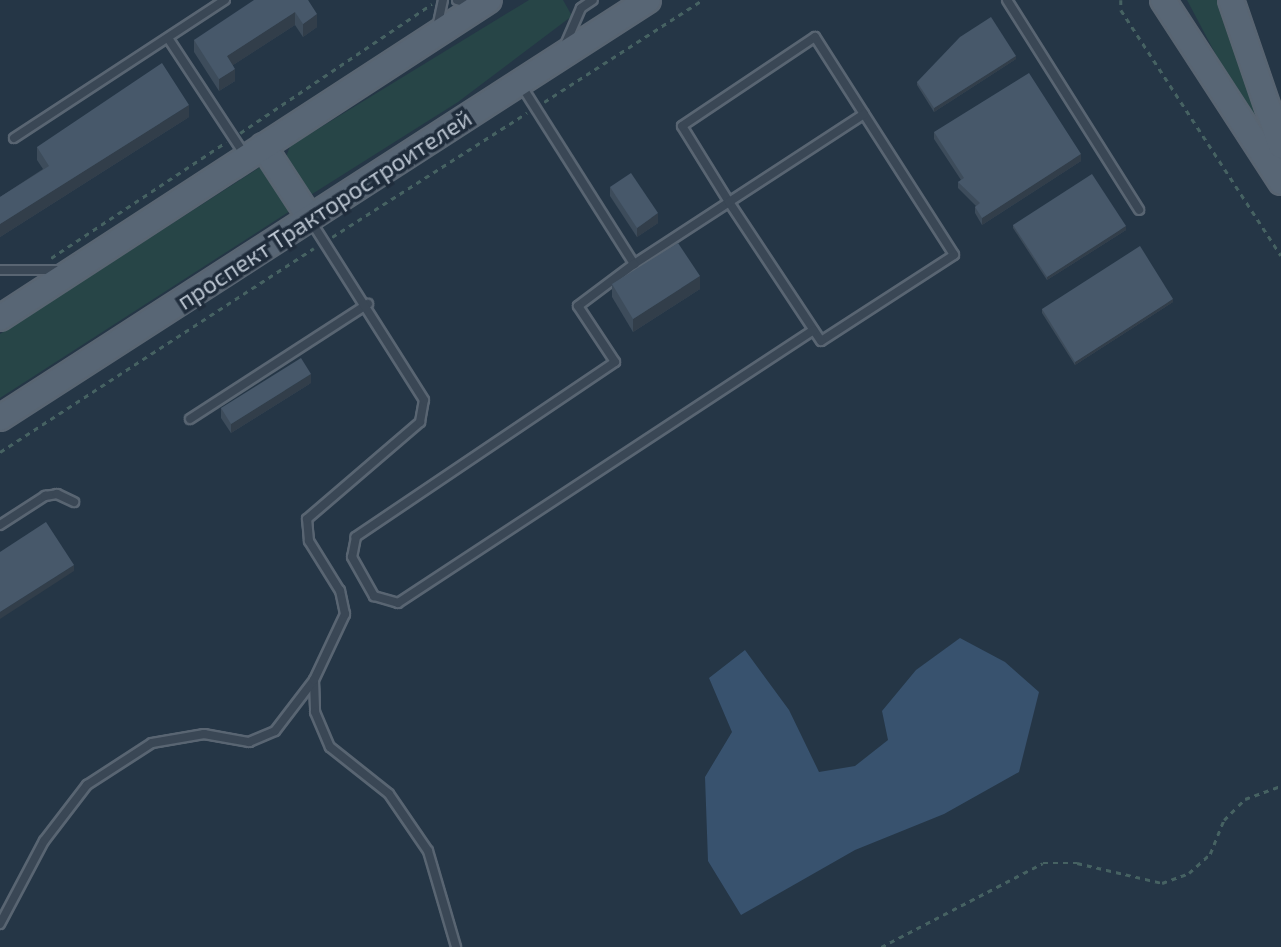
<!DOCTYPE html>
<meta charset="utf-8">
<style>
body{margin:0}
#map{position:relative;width:1281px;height:947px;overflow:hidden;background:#253646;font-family:"Exo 2",sans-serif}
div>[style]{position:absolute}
.green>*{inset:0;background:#274547}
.water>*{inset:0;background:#38526e}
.path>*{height:2.5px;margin-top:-1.25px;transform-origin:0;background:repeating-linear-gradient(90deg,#466262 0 5px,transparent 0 10px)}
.roads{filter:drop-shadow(2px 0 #596572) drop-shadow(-2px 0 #596572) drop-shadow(0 2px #596572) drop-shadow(0 -2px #596572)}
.service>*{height:8px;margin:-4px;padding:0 4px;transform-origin:4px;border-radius:4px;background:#3a4755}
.primary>*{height:24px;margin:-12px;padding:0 12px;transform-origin:12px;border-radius:12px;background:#586675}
.wall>*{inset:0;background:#3d4c5b}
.shaded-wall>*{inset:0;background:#323e4a}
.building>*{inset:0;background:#47586a}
span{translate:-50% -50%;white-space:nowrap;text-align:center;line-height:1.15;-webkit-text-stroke:7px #1f2c3b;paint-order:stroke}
.street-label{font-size:24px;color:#b8c2ce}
</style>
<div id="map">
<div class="green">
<i style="clip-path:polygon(529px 0,563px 0,572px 16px,458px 102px,309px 196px,285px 160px,290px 146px)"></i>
<i style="clip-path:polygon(1187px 0,1223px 0,1272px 150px,1252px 123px)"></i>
<i style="clip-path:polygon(265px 164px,293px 207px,290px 211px,0 398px,0 334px)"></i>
</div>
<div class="water">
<i style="clip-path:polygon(960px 638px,1005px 662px,1039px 692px,1019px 772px,944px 814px,855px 850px,741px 915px,708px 861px,705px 777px,732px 732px,709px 678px,745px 650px,789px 710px,819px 772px,855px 766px,888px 740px,882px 711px,916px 670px)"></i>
</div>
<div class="path">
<i style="left:1121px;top:0;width:10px;rotate:90deg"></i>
<i style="left:1121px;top:10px;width:293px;rotate:56.9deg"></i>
<i style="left:544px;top:102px;width:188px;rotate:-32.8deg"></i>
<i style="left:240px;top:133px;width:231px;rotate:-33.9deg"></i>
<i style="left:332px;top:237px;width:231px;rotate:-32.5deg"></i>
<i style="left:51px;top:258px;width:210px;rotate:-33.5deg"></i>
<i style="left:0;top:452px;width:374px;rotate:-33deg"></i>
<i style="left:881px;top:947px;width:182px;rotate:-27.4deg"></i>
<i style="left:1043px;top:863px;width:34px"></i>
<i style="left:1077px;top:863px;width:87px;rotate:13.2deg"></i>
<i style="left:1162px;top:883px;width:29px;rotate:-20deg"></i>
<i style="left:1189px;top:873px;width:28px;rotate:-42deg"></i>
<i style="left:1210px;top:854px;width:37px;rotate:-68deg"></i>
<i style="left:1224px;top:820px;width:30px;rotate:-45deg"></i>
<i style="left:1245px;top:799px;width:38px;rotate:-20deg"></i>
</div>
<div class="roads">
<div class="service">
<i style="left:457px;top:0;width:16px;rotate:14deg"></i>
<i style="left:1007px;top:0;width:248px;rotate:57.8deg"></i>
<i style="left:437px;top:28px;width:29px;rotate:-78deg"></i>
<i style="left:168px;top:38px;width:140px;rotate:56.7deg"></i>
<i style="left:565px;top:45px;width:40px;rotate:-66.6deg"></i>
<i style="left:581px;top:8px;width:14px;rotate:-34deg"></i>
<i style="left:521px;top:85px;width:212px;rotate:57.7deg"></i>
<i style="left:634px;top:264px;width:113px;rotate:-33.1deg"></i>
<i style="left:729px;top:202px;width:89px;rotate:-121.7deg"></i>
<i style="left:682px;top:126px;width:160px;rotate:-33.8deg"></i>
<i style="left:815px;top:37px;width:91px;rotate:57.5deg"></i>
<i style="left:864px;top:114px;width:167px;rotate:57.4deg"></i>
<i style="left:954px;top:255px;width:158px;rotate:147.1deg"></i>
<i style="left:821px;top:341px;width:167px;rotate:-123.5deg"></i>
<i style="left:729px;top:202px;width:161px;rotate:-33.1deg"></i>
<i style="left:14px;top:138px;width:252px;rotate:-33.2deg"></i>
<i style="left:634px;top:264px;width:70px;rotate:143.1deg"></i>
<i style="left:578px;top:306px;width:67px;rotate:56.5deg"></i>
<i style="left:615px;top:362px;width:313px;rotate:146deg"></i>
<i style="left:356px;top:537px;width:20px;rotate:101deg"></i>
<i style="left:352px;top:557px;width:45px;rotate:60.6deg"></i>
<i style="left:374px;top:596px;width:25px;rotate:16deg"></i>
<i style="left:398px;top:603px;width:497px;rotate:-33.3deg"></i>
<i style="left:0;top:270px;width:60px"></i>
<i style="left:190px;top:419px;width:212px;rotate:-32.9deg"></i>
<i style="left:0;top:525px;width:54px;rotate:-32.8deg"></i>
<i style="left:45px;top:496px;width:12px;rotate:-9deg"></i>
<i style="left:57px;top:494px;width:19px;rotate:25deg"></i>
<i style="left:314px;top:680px;width:32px;rotate:88deg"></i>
<i style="left:315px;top:712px;width:38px;rotate:67deg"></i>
<i style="left:330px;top:747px;width:75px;rotate:38.5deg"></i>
<i style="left:389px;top:794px;width:69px;rotate:55.6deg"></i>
<i style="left:428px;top:851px;width:100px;rotate:73.7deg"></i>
<i style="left:0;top:924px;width:94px;rotate:-62.1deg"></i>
<i style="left:44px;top:841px;width:71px;rotate:-52.5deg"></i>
<i style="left:87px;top:785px;width:77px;rotate:-32.9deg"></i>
<i style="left:152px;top:743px;width:53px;rotate:-9.8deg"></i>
<i style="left:204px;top:734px;width:46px;rotate:10.1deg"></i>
<i style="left:249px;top:742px;width:28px;rotate:-23deg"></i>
<i style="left:275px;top:731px;width:64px;rotate:-52.6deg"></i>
<i style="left:314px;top:680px;width:73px;rotate:-64.8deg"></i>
<i style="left:345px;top:614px;width:24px;rotate:-102deg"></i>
<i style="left:340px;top:591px;width:59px;rotate:-121.8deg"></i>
<i style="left:309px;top:541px;width:22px;rotate:-95deg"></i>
<i style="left:307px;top:519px;width:149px;rotate:-40.6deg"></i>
<i style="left:420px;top:422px;width:22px;rotate:-80deg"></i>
<i style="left:424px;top:400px;width:212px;rotate:-122.3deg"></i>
</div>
<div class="primary">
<i style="left:1163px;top:0;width:217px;rotate:57deg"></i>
<i style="left:1231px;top:0;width:154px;rotate:71.1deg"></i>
<i style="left:263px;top:146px;width:86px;rotate:56.9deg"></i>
<i style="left:0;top:318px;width:583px;rotate:-33.04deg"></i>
<i style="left:0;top:418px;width:771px;rotate:-32.82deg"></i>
</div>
</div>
<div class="wall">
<i style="clip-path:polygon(308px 0,317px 27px,303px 37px,295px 25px,233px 65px,235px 81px,219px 91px,194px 52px,194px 40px)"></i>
<i style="clip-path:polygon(1016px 59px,934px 112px,917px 85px,917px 82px)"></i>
<i style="clip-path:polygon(189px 117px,0 237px,0 197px,43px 169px,37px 160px,37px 147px)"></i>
<i style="clip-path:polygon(934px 132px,1081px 161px,982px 225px,975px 213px,975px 207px,976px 206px,958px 188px,958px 182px,961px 180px,934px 139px)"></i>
<i style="clip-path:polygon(610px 187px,658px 223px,637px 237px,610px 196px)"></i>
<i style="clip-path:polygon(1013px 225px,1126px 230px,1047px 280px,1013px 228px)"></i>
<i style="clip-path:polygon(612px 284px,700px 289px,633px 332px,612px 297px)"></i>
<i style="clip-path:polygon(1173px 302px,1075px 365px,1042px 313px,1042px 309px)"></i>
<i style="clip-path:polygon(311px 383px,231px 433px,221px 418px,221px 408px)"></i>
</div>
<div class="shaded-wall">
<i style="clip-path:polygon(295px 12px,295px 25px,227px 69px,227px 56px)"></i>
<i style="clip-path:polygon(317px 14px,317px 27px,303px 37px,303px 24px)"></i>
<i style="clip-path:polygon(1016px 56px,1016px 59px,934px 112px,934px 108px)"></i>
<i style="clip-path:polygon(235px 69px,235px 81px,219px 91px,219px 79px)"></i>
<i style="clip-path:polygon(189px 105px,189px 117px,0 237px,0 224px)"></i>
<i style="clip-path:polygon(1081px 154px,1081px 161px,982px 225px,982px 218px)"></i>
<i style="clip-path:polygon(658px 213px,658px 223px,637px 237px,637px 228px)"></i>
<i style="clip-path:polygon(1126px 226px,1126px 230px,1047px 280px,1047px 277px)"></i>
<i style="clip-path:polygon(700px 276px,700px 289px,633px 332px,633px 319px)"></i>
<i style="clip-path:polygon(1173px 299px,1173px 302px,1075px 365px,1075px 362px)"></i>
<i style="clip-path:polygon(311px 374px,311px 383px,231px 433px,231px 424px)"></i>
<i style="clip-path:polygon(74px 565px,74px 571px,0 619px,0 612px)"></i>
</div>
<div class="building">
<i style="clip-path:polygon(254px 0,308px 0,317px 14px,303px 24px,295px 12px,227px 56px,235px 69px,219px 79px,194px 40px)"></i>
<i style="clip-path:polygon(991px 17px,1016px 56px,934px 108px,917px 82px,960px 37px)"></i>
<i style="clip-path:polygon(162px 63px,189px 105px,0 224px,0 197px,49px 166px,37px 147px)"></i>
<i style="clip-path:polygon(1029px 73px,1081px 154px,982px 218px,975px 207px,980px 203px,958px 182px,964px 178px,934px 132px)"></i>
<i style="clip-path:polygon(631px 173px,658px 213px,637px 228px,610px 187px)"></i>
<i style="clip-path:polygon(1092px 174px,1126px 226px,1047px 277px,1013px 225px)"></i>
<i style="clip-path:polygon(678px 243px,700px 276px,633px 319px,612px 284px)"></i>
<i style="clip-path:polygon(1140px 246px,1173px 299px,1075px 362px,1042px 309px)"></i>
<i style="clip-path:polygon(301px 358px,311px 374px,231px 424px,221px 408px)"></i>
<i style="clip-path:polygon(46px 522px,74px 565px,0 612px,0 552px)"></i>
</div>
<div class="street-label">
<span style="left:324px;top:209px;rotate:-33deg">проспект Тракторостроителей</span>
</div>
</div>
